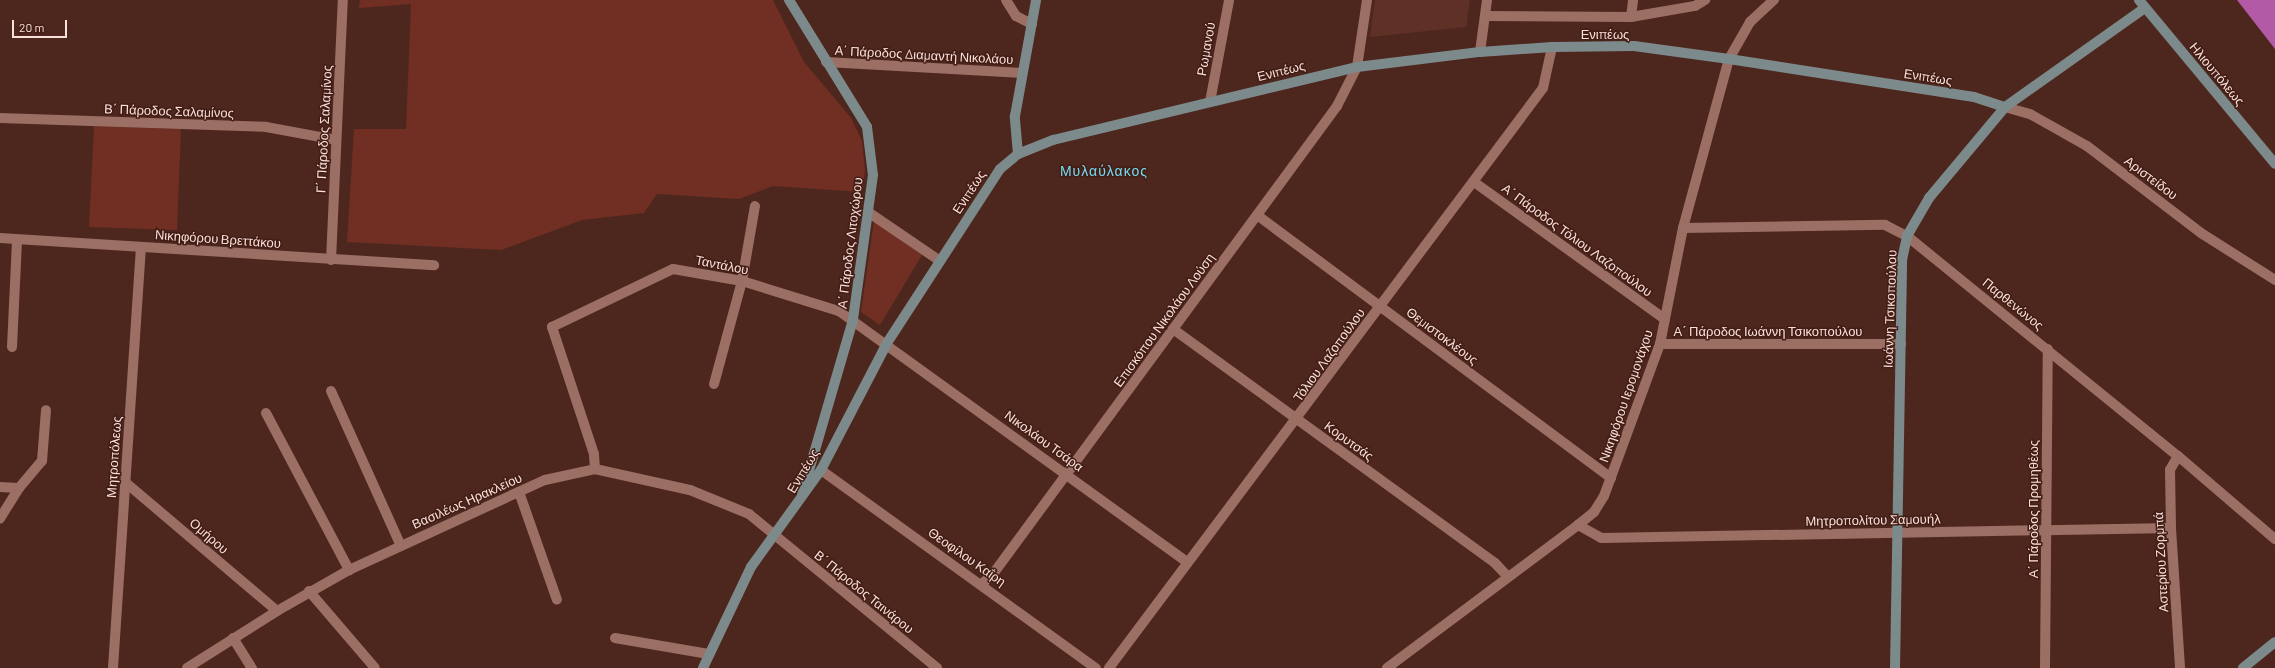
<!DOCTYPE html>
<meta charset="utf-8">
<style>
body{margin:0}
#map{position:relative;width:2275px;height:668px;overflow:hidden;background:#4d271e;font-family:Barlow,sans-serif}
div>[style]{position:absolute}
.built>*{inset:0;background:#5e3026}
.green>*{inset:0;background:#702f22}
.water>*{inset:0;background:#b25aa5}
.lane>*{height:10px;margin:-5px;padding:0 5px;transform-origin:5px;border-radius:5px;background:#9c6f65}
.street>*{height:10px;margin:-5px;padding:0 5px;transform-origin:5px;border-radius:5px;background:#9c6f65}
.secondary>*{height:10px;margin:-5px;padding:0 5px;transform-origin:5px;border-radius:5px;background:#7c8a8b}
span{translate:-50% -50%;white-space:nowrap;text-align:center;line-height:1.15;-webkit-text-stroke:3px #421d15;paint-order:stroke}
.street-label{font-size:13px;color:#fae0da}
.neighbourhood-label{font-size:14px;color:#76ddf2;letter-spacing:1px}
.scale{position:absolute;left:12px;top:20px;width:55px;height:18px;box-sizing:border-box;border:2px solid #fae0da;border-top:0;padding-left:5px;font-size:12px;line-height:14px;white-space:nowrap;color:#fae0da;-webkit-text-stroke:3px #421d15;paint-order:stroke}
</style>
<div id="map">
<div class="built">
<i style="clip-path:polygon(1375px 0,1470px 0,1466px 27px,1370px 37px)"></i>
</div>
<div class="green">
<i style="clip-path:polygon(360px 0,773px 0,804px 62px,851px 118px,862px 141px,865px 171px,862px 192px,773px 186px,739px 199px,657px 194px,644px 213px,582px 220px,501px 250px,347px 242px,354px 129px,406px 129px,411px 4px,359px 8px)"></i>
<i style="clip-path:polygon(94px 126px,181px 129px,177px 230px,89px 227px)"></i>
<i style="clip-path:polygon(874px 221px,922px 255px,880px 325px,861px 312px)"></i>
</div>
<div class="water">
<i style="clip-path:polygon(2237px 0,2275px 0,2275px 49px)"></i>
</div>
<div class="lane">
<i style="left:12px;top:347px;width:107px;rotate:-87.3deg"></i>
<i style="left:19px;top:488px;width:35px;rotate:-50deg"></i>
<i style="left:42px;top:461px;width:51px;rotate:-85.5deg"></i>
<i style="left:519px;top:492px;width:114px;rotate:70.6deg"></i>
<i style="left:615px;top:638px;width:95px;rotate:9.7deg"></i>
</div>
<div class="street">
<i style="left:1006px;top:0;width:19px;rotate:58deg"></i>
<i style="left:1016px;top:16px;width:18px;rotate:27deg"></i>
<i style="left:1485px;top:16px;width:146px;rotate:0.4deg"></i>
<i style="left:1631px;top:17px;width:65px;rotate:-9.8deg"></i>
<i style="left:1695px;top:6px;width:12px;rotate:-31deg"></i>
<i style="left:1631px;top:17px;width:17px;rotate:-83deg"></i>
<i style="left:1480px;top:52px;width:52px;rotate:-82.3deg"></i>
<i style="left:826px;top:62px;width:195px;rotate:3.2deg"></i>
<i style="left:1210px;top:102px;width:104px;rotate:-79.4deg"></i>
<i style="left:2005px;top:107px;width:26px;rotate:16deg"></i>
<i style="left:2030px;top:114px;width:65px;rotate:29.3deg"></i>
<i style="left:2087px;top:146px;width:143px;rotate:37.3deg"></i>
<i style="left:2201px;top:233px;width:88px;rotate:32.4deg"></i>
<i style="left:0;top:118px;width:266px;rotate:1.9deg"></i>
<i style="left:266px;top:127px;width:71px;rotate:10.5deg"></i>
<i style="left:1474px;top:182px;width:235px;rotate:35.7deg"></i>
<i style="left:868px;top:212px;width:87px;rotate:34.2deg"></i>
<i style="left:1257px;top:215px;width:441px;rotate:36.6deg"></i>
<i style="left:1683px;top:228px;width:202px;rotate:-0.9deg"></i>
<i style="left:1885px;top:225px;width:25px;rotate:27deg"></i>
<i style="left:1907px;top:236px;width:349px;rotate:39.1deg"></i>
<i style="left:2178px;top:456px;width:128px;rotate:40.6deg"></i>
<i style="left:0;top:238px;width:435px;rotate:3.6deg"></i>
<i style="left:331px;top:260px;width:260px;rotate:-87.4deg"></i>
<i style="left:1173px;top:329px;width:398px;rotate:36deg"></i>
<i style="left:1495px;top:563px;width:19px;rotate:47deg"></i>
<i style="left:1660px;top:344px;width:241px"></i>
<i style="left:714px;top:384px;width:107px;rotate:-74.8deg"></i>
<i style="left:742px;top:281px;width:76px;rotate:-80.2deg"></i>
<i style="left:331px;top:391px;width:170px;rotate:65.7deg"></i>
<i style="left:266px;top:413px;width:178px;rotate:62.1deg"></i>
<i style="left:2178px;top:456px;width:16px;rotate:120deg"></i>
<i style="left:2170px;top:470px;width:58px;rotate:89deg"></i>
<i style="left:2171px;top:528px;width:140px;rotate:86.3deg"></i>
<i style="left:595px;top:469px;width:15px;rotate:-94deg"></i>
<i style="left:594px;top:454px;width:134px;rotate:-108.3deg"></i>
<i style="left:552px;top:327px;width:134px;rotate:-25.6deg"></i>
<i style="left:673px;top:269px;width:70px;rotate:9.9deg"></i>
<i style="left:742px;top:281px;width:102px;rotate:17.2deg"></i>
<i style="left:839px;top:311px;width:428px;rotate:35.8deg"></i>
<i style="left:821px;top:470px;width:339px;rotate:35.8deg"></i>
<i style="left:125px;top:482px;width:199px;rotate:40.3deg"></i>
<i style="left:0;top:487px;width:19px;rotate:3deg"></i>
<i style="left:19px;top:488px;width:36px;rotate:122deg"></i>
<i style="left:1578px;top:525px;width:26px;rotate:29deg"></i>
<i style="left:1601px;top:538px;width:570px;rotate:-1.01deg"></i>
<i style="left:983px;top:583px;width:13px;rotate:-42deg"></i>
<i style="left:993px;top:574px;width:581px;rotate:-53.68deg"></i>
<i style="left:1337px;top:106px;width:44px;rotate:-62.9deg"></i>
<i style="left:1357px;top:67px;width:68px;rotate:-81.5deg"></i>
<i style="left:309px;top:591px;width:101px;rotate:49.4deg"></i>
<i style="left:233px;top:638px;width:36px;rotate:58deg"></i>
<i style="left:113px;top:668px;width:421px;rotate:-86.2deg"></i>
<i style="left:187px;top:668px;width:107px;rotate:-32.3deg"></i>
<i style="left:277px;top:611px;width:83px;rotate:-29.7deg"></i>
<i style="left:349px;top:570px;width:216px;rotate:-24.7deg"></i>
<i style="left:545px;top:480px;width:51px;rotate:-12.4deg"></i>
<i style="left:595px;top:469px;width:97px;rotate:12.5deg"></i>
<i style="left:690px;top:490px;width:64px;rotate:22.1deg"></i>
<i style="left:749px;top:514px;width:243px;rotate:39.3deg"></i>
<i style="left:1109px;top:668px;width:724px;rotate:-53.19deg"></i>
<i style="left:1543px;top:88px;width:42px;rotate:-77.6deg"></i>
<i style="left:1387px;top:668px;width:239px;rotate:-36.8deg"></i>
<i style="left:1578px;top:525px;width:21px;rotate:-39deg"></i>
<i style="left:1594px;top:512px;width:19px;rotate:-58deg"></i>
<i style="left:1604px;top:496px;width:162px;rotate:-69.8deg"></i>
<i style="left:1660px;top:344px;width:118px;rotate:-78.8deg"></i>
<i style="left:1683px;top:228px;width:175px;rotate:-74.8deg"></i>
<i style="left:1729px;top:59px;width:43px;rotate:-60.4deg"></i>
<i style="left:1750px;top:22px;width:33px;rotate:-43deg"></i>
<i style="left:2045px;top:668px;width:319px;rotate:-89.5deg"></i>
</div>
<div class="secondary">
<i style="left:789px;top:0;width:149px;rotate:58.4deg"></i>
<i style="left:867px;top:127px;width:48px;rotate:82.9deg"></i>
<i style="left:873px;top:175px;width:146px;rotate:97.9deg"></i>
<i style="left:853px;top:320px;width:181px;rotate:106.3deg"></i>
<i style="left:2139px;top:0;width:213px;rotate:50.3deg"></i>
<i style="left:1018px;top:154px;width:38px;rotate:-95deg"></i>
<i style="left:1015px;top:116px;width:118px;rotate:-79.7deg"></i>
<i style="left:703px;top:668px;width:112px;rotate:-64.6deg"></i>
<i style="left:751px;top:567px;width:120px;rotate:-54.2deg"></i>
<i style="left:821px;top:470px;width:143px;rotate:-62.5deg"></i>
<i style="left:887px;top:343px;width:207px;rotate:-57deg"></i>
<i style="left:1000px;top:169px;width:23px;rotate:-40deg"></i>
<i style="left:1018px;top:154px;width:38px;rotate:-22deg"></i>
<i style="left:1053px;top:140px;width:313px;rotate:-13.5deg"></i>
<i style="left:1357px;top:67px;width:124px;rotate:-7deg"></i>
<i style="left:1480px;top:52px;width:72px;rotate:-4deg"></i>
<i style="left:1552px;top:47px;width:82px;rotate:-0.7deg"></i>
<i style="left:1634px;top:46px;width:96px;rotate:7.8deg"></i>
<i style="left:1729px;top:59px;width:248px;rotate:8.8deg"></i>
<i style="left:1974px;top:97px;width:33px;rotate:18deg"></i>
<i style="left:1895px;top:668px;width:408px;rotate:-89deg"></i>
<i style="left:1902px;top:260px;width:25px;rotate:-78deg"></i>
<i style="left:1907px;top:236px;width:44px;rotate:-59.9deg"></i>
<i style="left:1929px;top:198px;width:119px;rotate:-50.1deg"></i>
<i style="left:2005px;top:107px;width:171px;rotate:-35.3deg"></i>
<i style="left:2243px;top:668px;width:41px;rotate:-39.1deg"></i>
</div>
<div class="street-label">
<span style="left:1605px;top:34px">Ενιπέως</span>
<span style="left:1206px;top:49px;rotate:-80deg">Ρωμανού</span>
<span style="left:924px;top:55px;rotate:3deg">Α΄ Πάροδος Διαμαντή Νικολάου</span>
<span style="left:1281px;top:71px;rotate:-14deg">Ενιπέως</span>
<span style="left:2217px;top:74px;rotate:50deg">Ηλιουπόλεως</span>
<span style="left:1928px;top:77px;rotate:9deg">Ενιπέως</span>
<span style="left:169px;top:111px;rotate:2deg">Β΄ Πάροδος Σαλαμίνος</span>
<span style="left:324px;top:129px;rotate:-87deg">Γ΄ Πάροδος Σαλαμίνος</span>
<span style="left:2151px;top:178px;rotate:37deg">Αριστείδου</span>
<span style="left:969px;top:192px;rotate:-57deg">Ενιπέως</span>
<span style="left:218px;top:239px;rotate:4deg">Νικηφόρου Βρεττάκου</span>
<span style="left:1577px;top:240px;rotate:36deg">Α΄ Πάροδος Τόλιου Λαζοπούλου</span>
<span style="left:850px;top:243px;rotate:-83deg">Α΄ Πάροδος Λιτοχώρου</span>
<span style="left:722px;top:265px;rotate:11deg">Ταντάλου</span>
<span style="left:2013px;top:304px;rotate:39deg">Παρθενώνος</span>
<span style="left:1890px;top:309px;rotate:-88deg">Ιωάννη Τσικοπούλου</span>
<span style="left:1164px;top:320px;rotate:-54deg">Επισκόπου Νικολάου Λούση</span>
<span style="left:1768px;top:331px">Α΄ Πάροδος Ιωάννη Τσικοπούλου</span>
<span style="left:1442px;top:336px;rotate:37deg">Θεμιστοκλέους</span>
<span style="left:1329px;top:355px;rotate:-54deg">Τόλιου Λαζοπούλου</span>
<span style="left:1626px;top:396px;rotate:-71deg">Νικηφόρου Ιερομονάχου</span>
<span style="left:1044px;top:441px;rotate:36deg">Νικολάου Τσάρα</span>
<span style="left:1349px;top:441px;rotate:36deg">Κορυτσάς</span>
<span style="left:114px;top:457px;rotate:-86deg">Μητροπόλεως</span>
<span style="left:803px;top:471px;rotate:-59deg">Ενιπέως</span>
<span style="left:467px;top:501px;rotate:-24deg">Βασιλέως Ηρακλείου</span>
<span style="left:2033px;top:509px;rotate:-90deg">Α΄ Πάροδος Προμηθέως</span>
<span style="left:1873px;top:520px;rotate:-1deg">Μητροπολίτου Σαμουήλ</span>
<span style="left:209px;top:536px;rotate:41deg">Ομήρου</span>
<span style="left:967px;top:557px;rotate:35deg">Θεοφίλου Καΐρη</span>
<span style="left:2161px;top:562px;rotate:-93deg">Αστερίου Ζορμπά</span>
<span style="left:864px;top:592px;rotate:39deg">Β΄ Πάροδος Ταινάρου</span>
</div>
<div class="neighbourhood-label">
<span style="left:1104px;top:171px">Μυλαύλακος</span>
</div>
<div class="scale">20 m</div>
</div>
